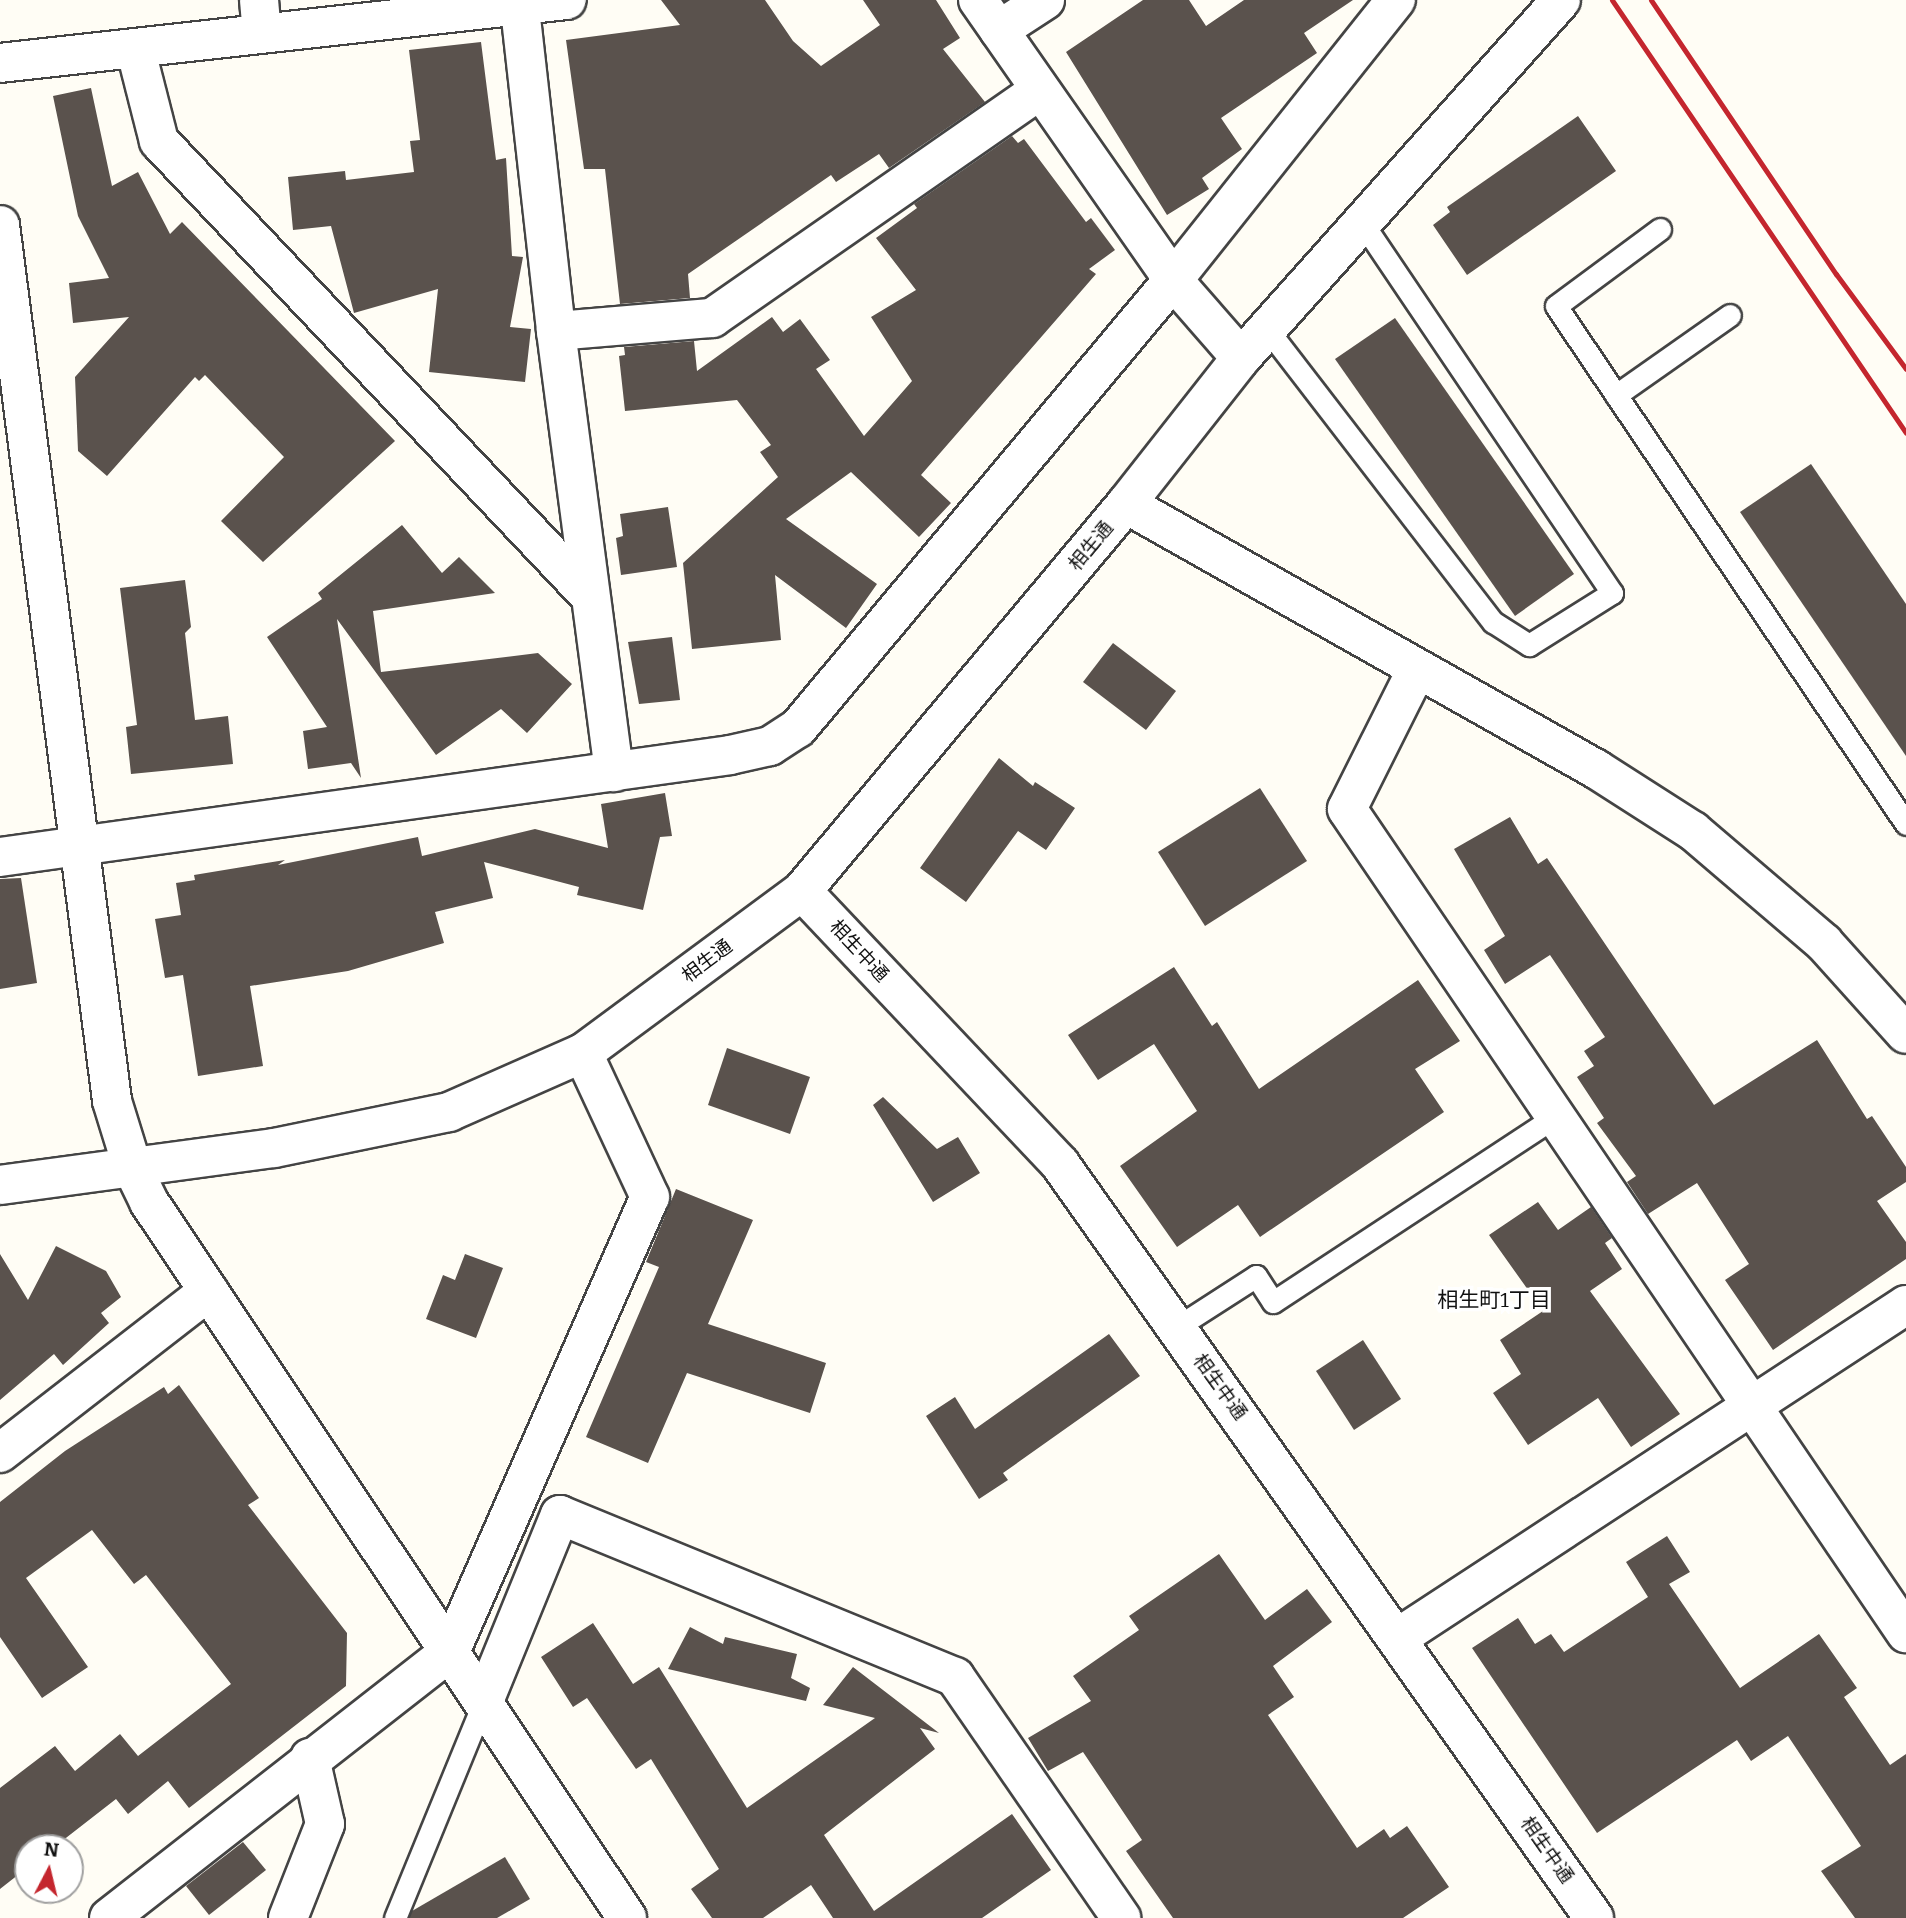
<!DOCTYPE html>
<meta charset="utf-8">
<style>
body{margin:0}
#map{position:relative;width:1906px;height:1918px;overflow:hidden;background:#fffdf5;font-family:Bitter,"Noto Sans JP",serif}
div>[style]{position:absolute}
.building>*{inset:0;background:#5a524d}
.roads{filter:drop-shadow(2px 0 #444) drop-shadow(-2px 0 #444) drop-shadow(0 2px #444) drop-shadow(0 -2px #444)}
.service>*{height:21px;margin:-10.5px;padding:0 10.5px;transform-origin:10.5px;border-radius:10.5px;background:#fff}
.minor>*{height:38px;margin:-19px;padding:0 19px;transform-origin:19px;border-radius:19px;background:#fff}
.tertiary>*{height:38px;margin:-19px;padding:0 19px;transform-origin:19px;border-radius:19px;background:#fff}
.rail>*{height:5px;margin:-2.5px;padding:0 2.5px;transform-origin:2.5px;border-radius:2.5px;background:#c4262e}
span{translate:-50% -50%;white-space:nowrap;text-align:center;line-height:1.15;-webkit-text-stroke:7px #fff;paint-order:stroke}
.street-label{font-size:19px;color:#111}
.neighbourhood-label{font-size:21px;color:#111}
.north{position:absolute;left:14px;top:1834px;width:70px;height:70px;box-sizing:border-box;background:#fff;border:2px solid #a0a0a0;border-radius:50%;rotate:7deg;font-size:19px;font-weight:700;line-height:28px;text-align:center;color:#111}
.north::after{content:'';display:block;margin:auto;width:24px;height:32px;background:#c4262e;clip-path:polygon(50% 0,100% 100%,50% 72%,0 100%)}
</style>
<div id="map">
<div class="building">
<i style="clip-path:polygon(661px 0,765px 0,793px 41px,821px 66px,880px 25px,863px 0,936px 0,960px 38px,943px 49px,985px 102px,889px 168px,879px 154px,836px 182px,831px 175px,688px 274px,690px 298px,620px 304px,605px 169px,584px 169px,566px 40px,680px 25px)"></i>
<i style="clip-path:polygon(1143px 0,1189px 0,1206px 26px,1244px 0,1353px 0,1304px 33px,1317px 53px,1221px 118px,1242px 149px,1202px 178px,1209px 189px,1167px 215px,1066px 52px)"></i>
<i style="clip-path:polygon(481px 42px,496px 160px,506px 158px,512px 256px,523px 257px,510px 327px,531px 329px,525px 382px,429px 372px,438px 289px,354px 313px,331px 226px,293px 230px,288px 177px,345px 171px,346px 180px,414px 172px,410px 141px,420px 140px,409px 50px)"></i>
<i style="clip-path:polygon(91px 88px,112px 186px,138px 172px,170px 234px,182px 222px,395px 441px,263px 562px,221px 521px,284px 457px,205px 375px,199px 381px,195px 377px,107px 476px,78px 451px,75px 377px,129px 317px,73px 323px,69px 283px,109px 278px,78px 216px,53px 96px)"></i>
<i style="clip-path:polygon(1578px 116px,1616px 171px,1467px 275px,1433px 225px,1450px 212px,1447px 207px)"></i>
<i style="clip-path:polygon(1012px 136px,1018px 143px,1024px 139px,1086px 222px,1091px 218px,1115px 250px,1089px 269px,1096px 274px,921px 475px,951px 503px,919px 537px,851px 472px,786px 519px,877px 584px,846px 628px,775px 575px,781px 640px,692px 649px,683px 563px,778px 477px,760px 452px,771px 445px,737px 400px,625px 411px,619px 356px,625px 355px,624px 347px,694px 341px,697px 371px,772px 317px,783px 332px,800px 319px,830px 360px,816px 369px,864px 436px,912px 381px,871px 317px,916px 290px,876px 238px,917px 208px,914px 204px)"></i>
<i style="clip-path:polygon(1395px 318px,1574px 574px,1515px 616px,1335px 359px)"></i>
<i style="clip-path:polygon(1811px 464px,1906px 604px,1906px 756px,1740px 512px)"></i>
<i style="clip-path:polygon(668px 507px,677px 567px,621px 575px,616px 538px,623px 536px,620px 514px)"></i>
<i style="clip-path:polygon(402px 525px,442px 573px,459px 557px,495px 593px,373px 611px,381px 672px,538px 653px,572px 684px,527px 733px,501px 709px,436px 755px,337px 619px,361px 778px,351px 763px,308px 769px,303px 731px,327px 727px,267px 637px,322px 599px,318px 593px)"></i>
<i style="clip-path:polygon(185px 580px,191px 627px,185px 633px,195px 720px,228px 716px,233px 764px,131px 774px,126px 727px,137px 725px,120px 588px)"></i>
<i style="clip-path:polygon(672px 637px,680px 700px,639px 704px,628px 642px)"></i>
<i style="clip-path:polygon(1113px 643px,1176px 691px,1146px 730px,1083px 682px)"></i>
<i style="clip-path:polygon(999px 758px,1033px 786px,1035px 782px,1075px 808px,1046px 850px,1018px 831px,966px 902px,920px 868px)"></i>
<i style="clip-path:polygon(1260px 788px,1307px 861px,1205px 926px,1158px 852px)"></i>
<i style="clip-path:polygon(665px 793px,672px 836px,660px 837px,643px 910px,577px 895px,579px 887px,484px 862px,493px 898px,435px 912px,444px 943px,348px 971px,250px 986px,263px 1066px,198px 1076px,183px 975px,165px 978px,155px 919px,181px 915px,176px 883px,195px 880px,194px 875px,285px 860px,278px 865px,418px 837px,422px 856px,535px 829px,608px 848px,601px 804px)"></i>
<i style="clip-path:polygon(1510px 817px,1538px 864px,1547px 858px,1714px 1105px,1817px 1040px,1867px 1119px,1872px 1116px,1906px 1167px,1906px 1182px,1877px 1201px,1906px 1242px,1906px 1259px,1773px 1350px,1725px 1280px,1749px 1264px,1697px 1183px,1648px 1214px,1627px 1182px,1636px 1176px,1597px 1123px,1604px 1118px,1577px 1077px,1594px 1066px,1584px 1051px,1605px 1037px,1550px 955px,1505px 984px,1484px 950px,1505px 936px,1454px 849px)"></i>
<i style="clip-path:polygon(21px 878px,37px 983px,0 989px,0 879px)"></i>
<i style="clip-path:polygon(1174px 967px,1212px 1026px,1217px 1022px,1259px 1089px,1418px 980px,1460px 1041px,1415px 1069px,1444px 1112px,1260px 1237px,1238px 1205px,1177px 1247px,1120px 1166px,1197px 1111px,1154px 1044px,1098px 1080px,1068px 1035px)"></i>
<i style="clip-path:polygon(727px 1048px,810px 1077px,790px 1134px,708px 1105px)"></i>
<i style="clip-path:polygon(883px 1097px,937px 1149px,958px 1137px,980px 1173px,933px 1202px,873px 1105px)"></i>
<i style="clip-path:polygon(676px 1189px,753px 1220px,708px 1324px,826px 1363px,810px 1413px,687px 1373px,648px 1463px,586px 1437px,659px 1267px,646px 1262px)"></i>
<i style="clip-path:polygon(1538px 1202px,1558px 1230px,1591px 1207px,1612px 1238px,1605px 1243px,1622px 1269px,1590px 1291px,1680px 1414px,1631px 1447px,1598px 1398px,1528px 1445px,1493px 1393px,1521px 1374px,1500px 1340px,1543px 1311px,1489px 1235px)"></i>
<i style="clip-path:polygon(56px 1246px,106px 1271px,121px 1297px,101px 1313px,109px 1323px,63px 1365px,54px 1354px,0 1400px,0 1254px,28px 1300px)"></i>
<i style="clip-path:polygon(465px 1254px,503px 1268px,476px 1338px,426px 1319px,443px 1275px,455px 1280px)"></i>
<i style="clip-path:polygon(1109px 1334px,1140px 1376px,1003px 1473px,1008px 1480px,979px 1499px,926px 1416px,955px 1397px,975px 1429px)"></i>
<i style="clip-path:polygon(1363px 1340px,1401px 1399px,1354px 1430px,1316px 1371px)"></i>
<i style="clip-path:polygon(179px 1385px,259px 1498px,248px 1505px,347px 1633px,346px 1686px,189px 1808px,168px 1781px,128px 1814px,116px 1799px,53px 1848px,28px 1848px,28px 1867px,0 1889px,0 1788px,55px 1746px,75px 1771px,120px 1734px,138px 1756px,231px 1684px,146px 1575px,134px 1584px,92px 1530px,26px 1578px,88px 1667px,42px 1698px,0 1637px,0 1502px,65px 1451px,164px 1387px,168px 1394px)"></i>
<i style="clip-path:polygon(1667px 1536px,1690px 1572px,1669px 1584px,1740px 1688px,1819px 1634px,1857px 1688px,1844px 1697px,1890px 1765px,1906px 1754px,1906px 1918px,1855px 1918px,1821px 1871px,1861px 1846px,1788px 1736px,1751px 1761px,1737px 1740px,1597px 1833px,1472px 1648px,1518px 1618px,1535px 1644px,1551px 1634px,1564px 1652px,1648px 1597px,1626px 1562px)"></i>
<i style="clip-path:polygon(1219px 1554px,1265px 1620px,1307px 1589px,1332px 1622px,1273px 1666px,1294px 1697px,1268px 1715px,1357px 1848px,1384px 1829px,1390px 1838px,1407px 1826px,1449px 1887px,1403px 1918px,1173px 1918px,1126px 1851px,1142px 1840px,1083px 1752px,1048px 1771px,1028px 1738px,1091px 1701px,1073px 1676px,1139px 1630px,1129px 1616px)"></i>
<i style="clip-path:polygon(593px 1623px,633px 1684px,659px 1667px,747px 1808px,875px 1718px,823px 1705px,853px 1667px,939px 1733px,920px 1728px,935px 1749px,824px 1835px,874px 1911px,1012px 1814px,1051px 1870px,982px 1918px,833px 1918px,811px 1885px,763px 1918px,712px 1918px,691px 1889px,719px 1869px,651px 1759px,636px 1769px,587px 1698px,573px 1707px,541px 1657px)"></i>
<i style="clip-path:polygon(690px 1627px,723px 1644px,725px 1637px,797px 1654px,791px 1678px,810px 1688px,806px 1701px,668px 1669px)"></i>
<i style="clip-path:polygon(243px 1842px,266px 1870px,209px 1915px,186px 1886px)"></i>
<i style="clip-path:polygon(505px 1857px,530px 1899px,497px 1918px,409px 1918px,412px 1911px)"></i>
</div>
<div class="roads">
<div class="service">
<i style="left:1660px;top:229px;width:129px;rotate:143.5deg"></i>
<i style="left:1556px;top:306px;width:625px;rotate:55.95deg"></i>
<i style="left:1267px;top:329px;width:370px;rotate:52.4deg"></i>
<i style="left:1493px;top:622px;width:43px;rotate:32.6deg"></i>
<i style="left:1529px;top:645px;width:98px;rotate:-32.1deg"></i>
<i style="left:1612px;top:593px;width:447px;rotate:-124deg"></i>
<i style="left:1616px;top:395px;width:139px;rotate:-35.1deg"></i>
<i style="left:1177px;top:1327px;width:94px;rotate:-32.8deg"></i>
<i style="left:1256px;top:1276px;width:31px;rotate:57deg"></i>
<i style="left:1273px;top:1302px;width:339px;rotate:-33.3deg"></i>
<i style="left:395px;top:1918px;width:235px;rotate:-67.7deg"></i>
</div>
<div class="minor">
<i style="left:259px;top:0;width:33px;rotate:85deg"></i>
<i style="left:519px;top:0;width:333px;rotate:83.6deg"></i>
<i style="left:556px;top:331px;width:445px;rotate:82.5deg"></i>
<i style="left:978px;top:0;width:341px;rotate:55.1deg"></i>
<i style="left:1173px;top:280px;width:103px;rotate:48.9deg"></i>
<i style="left:999px;top:30px;width:55px;rotate:-33.1deg"></i>
<i style="left:136px;top:51px;width:93px;rotate:75.7deg"></i>
<i style="left:159px;top:141px;width:625px;rotate:46.56deg"></i>
<i style="left:0;top:63px;width:570px;rotate:-6.34deg"></i>
<i style="left:556px;top:331px;width:157px;rotate:-4.8deg"></i>
<i style="left:712px;top:318px;width:399px;rotate:-34.8deg"></i>
<i style="left:1416px;top:671px;width:154px;rotate:116.6deg"></i>
<i style="left:1347px;top:809px;width:996px;rotate:55.85deg"></i>
<i style="left:798px;top:728px;width:584px;rotate:-50.07deg"></i>
<i style="left:1173px;top:280px;width:358px;rotate:-51.5deg"></i>
<i style="left:0;top:1453px;width:264px;rotate:-37.8deg"></i>
<i style="left:1399px;top:1637px;width:606px;rotate:-33.22deg"></i>
<i style="left:484px;top:1701px;width:201px;rotate:-67.8deg"></i>
<i style="left:560px;top:1515px;width:427px;rotate:22.3deg"></i>
<i style="left:955px;top:1677px;width:293px;rotate:55.4deg"></i>
<i style="left:109px;top:1918px;width:432px;rotate:-38deg"></i>
<i style="left:450px;top:1652px;width:497px;rotate:-66.3deg"></i>
<i style="left:650px;top:1197px;width:159px;rotate:-115deg"></i>
<i style="left:288px;top:1918px;width:101px;rotate:-68.5deg"></i>
<i style="left:325px;top:1824px;width:68px;rotate:-102.8deg"></i>
</div>
<div class="tertiary">
<i style="left:0;top:225px;width:883px;rotate:82.71deg"></i>
<i style="left:112px;top:1101px;width:71px;rotate:72.8deg"></i>
<i style="left:133px;top:1169px;width:37px;rotate:64deg"></i>
<i style="left:149px;top:1202px;width:861px;rotate:56.27deg"></i>
<i style="left:1126px;top:504px;width:540px;rotate:29.42deg"></i>
<i style="left:1596px;top:769px;width:115px;rotate:32.6deg"></i>
<i style="left:1693px;top:831px;width:172px;rotate:40.5deg"></i>
<i style="left:1824px;top:943px;width:122px;rotate:48deg"></i>
<i style="left:0;top:857px;width:737px;rotate:-7.95deg"></i>
<i style="left:730px;top:755px;width:41px;rotate:-12.7deg"></i>
<i style="left:770px;top:746px;width:33px;rotate:-33deg"></i>
<i style="left:802px;top:891px;width:376px;rotate:46.6deg"></i>
<i style="left:1060px;top:1164px;width:924px;rotate:54.69deg"></i>
<i style="left:0;top:1185px;width:276px;rotate:-7.7deg"></i>
<i style="left:274px;top:1148px;width:179px;rotate:-11.6deg"></i>
<i style="left:449px;top:1112px;width:146px;rotate:-23.8deg"></i>
<i style="left:583px;top:1053px;width:272px;rotate:-36.5deg"></i>
<i style="left:802px;top:891px;width:505px;rotate:-50.06deg"></i>
<i style="left:1126px;top:504px;width:186px;rotate:-51.8deg"></i>
<i style="left:1241px;top:358px;width:480px;rotate:-48.2deg"></i>
</div>
</div>
<div class="rail">
<i style="left:1612px;top:0;width:523px;rotate:55.82deg"></i>
<i style="left:1651px;top:0;width:331px;rotate:56deg"></i>
<i style="left:1836px;top:274px;width:118px;rotate:53.6deg"></i>
</div>
<div class="street-label">
<span style="left:1091px;top:546px;rotate:-50deg">相生通</span>
<span style="left:859px;top:951px;rotate:47deg">相生中通</span>
<span style="left:707px;top:961px;rotate:-37deg">相生通</span>
<span style="left:1220px;top:1387px;rotate:54deg">相生中通</span>
<span style="left:1547px;top:1850px;rotate:55deg">相生中通</span>
</div>
<div class="neighbourhood-label">
<span style="left:1494px;top:1300px">相生町1丁目</span>
</div>
<div class="north">N</div>
</div>
